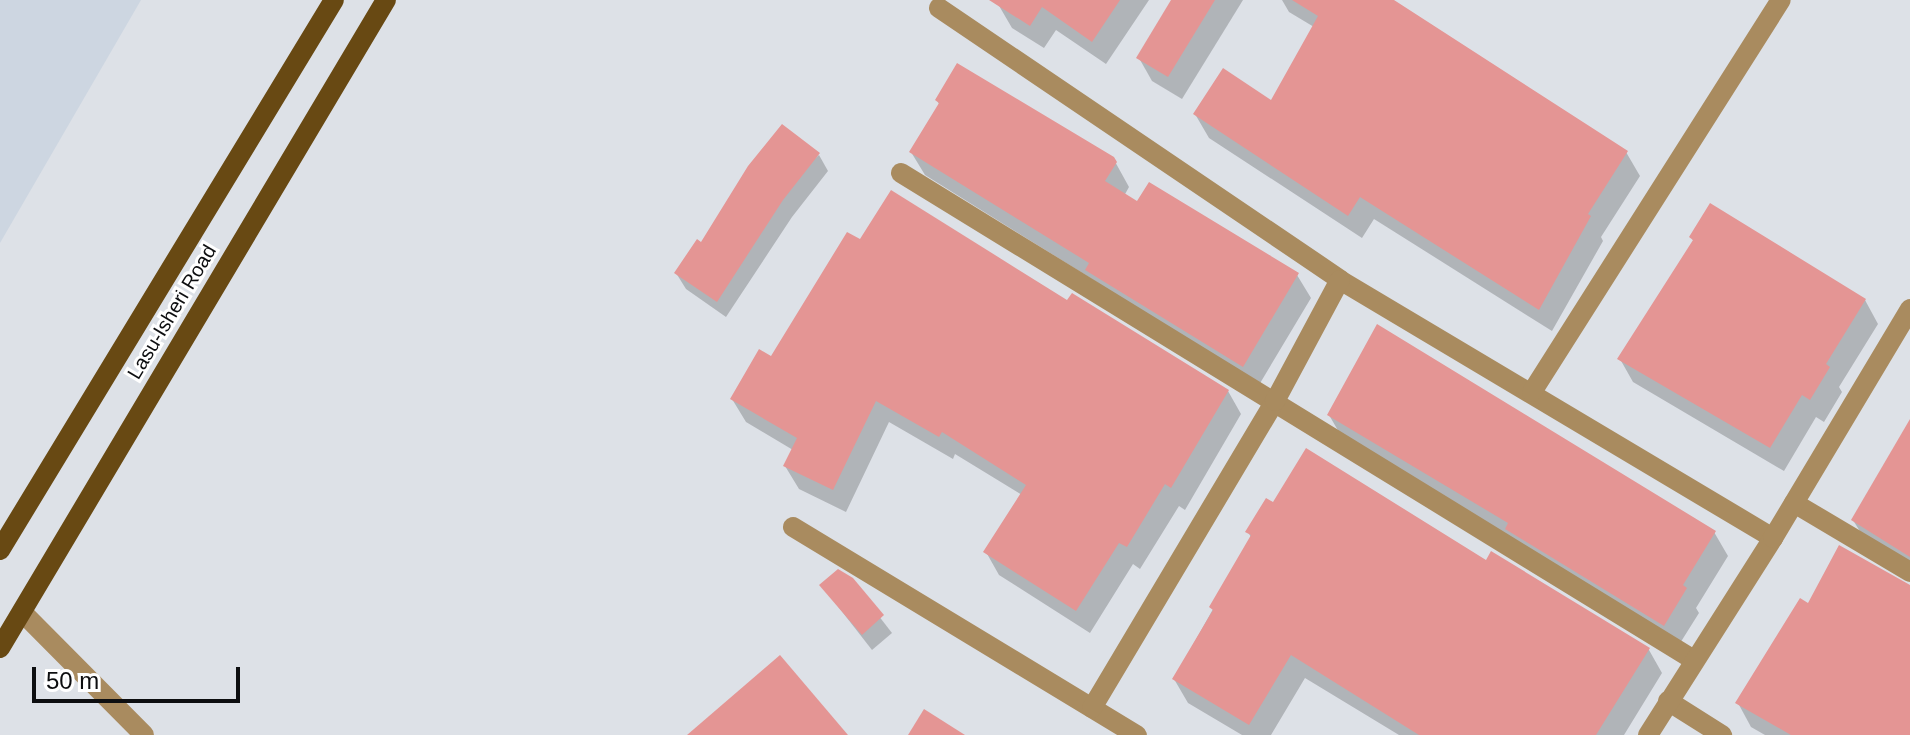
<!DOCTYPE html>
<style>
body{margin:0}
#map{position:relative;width:1910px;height:735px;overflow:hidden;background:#dde1e7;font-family:Arial,sans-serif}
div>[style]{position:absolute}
.built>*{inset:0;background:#cdd6e1}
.shadow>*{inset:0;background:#0003}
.building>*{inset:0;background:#e49594}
.minor>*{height:20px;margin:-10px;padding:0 10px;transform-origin:10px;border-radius:10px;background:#a98b5f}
.primary>*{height:20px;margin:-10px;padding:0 10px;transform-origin:10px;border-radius:10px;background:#684913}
span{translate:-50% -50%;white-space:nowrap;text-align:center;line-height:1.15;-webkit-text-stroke:6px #fff;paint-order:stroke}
.street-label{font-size:20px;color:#0d0e10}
.scale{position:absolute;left:32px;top:667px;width:208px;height:36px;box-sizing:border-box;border:4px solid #0d0e10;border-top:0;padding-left:10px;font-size:24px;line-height:28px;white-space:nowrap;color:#0d0e10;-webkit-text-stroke:6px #fff;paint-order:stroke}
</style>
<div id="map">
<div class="built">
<i style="clip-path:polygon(0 0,141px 0,0 243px)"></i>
</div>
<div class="shadow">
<i style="clip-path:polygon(1001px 0,1149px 0,1106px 64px,1056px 30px,1044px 48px,1012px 28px,998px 4px)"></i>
<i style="clip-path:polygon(1174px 0,1243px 0,1182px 99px,1152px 81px,1139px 58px)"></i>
<i style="clip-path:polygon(1282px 0,1390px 0,1626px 152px,1640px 176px,1601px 237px,1603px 241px,1552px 331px,1374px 219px,1362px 238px,1209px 138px,1195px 114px,1272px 103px,1314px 27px,1289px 12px)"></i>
<i style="clip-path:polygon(937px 100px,1113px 158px,1129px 187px,1124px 196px,1297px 275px,1311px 298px,1256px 390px,1092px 279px,925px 175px,911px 152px,940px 106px)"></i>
<i style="clip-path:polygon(819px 155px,828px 171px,792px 217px,726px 317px,686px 289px,676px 273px)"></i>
<i style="clip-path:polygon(1691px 237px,1865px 300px,1878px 324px,1839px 387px,1842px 392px,1824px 422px,1816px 417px,1784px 471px,1633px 382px,1620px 359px,1694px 242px)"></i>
<i style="clip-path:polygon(861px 242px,1068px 303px,1228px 391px,1241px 414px,1185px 510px,1179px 506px,1140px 569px,1133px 564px,1090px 633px,999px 575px,986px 552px,1022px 495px,955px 454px,953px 459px,889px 422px,846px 512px,799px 489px,785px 466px,793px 450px,746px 422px,732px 399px,772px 358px)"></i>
<i style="clip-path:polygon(1329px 415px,1714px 532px,1728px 556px,1696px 608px,1699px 613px,1677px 648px,1343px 439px)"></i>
<i style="clip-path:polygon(1910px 431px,1910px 570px,1867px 543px,1853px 520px)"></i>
<i style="clip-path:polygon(1248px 532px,1487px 563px,1649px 650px,1662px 673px,1624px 735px,1399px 735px,1305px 678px,1271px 735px,1242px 735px,1188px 703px,1174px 679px,1252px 539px)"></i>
<i style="clip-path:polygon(851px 580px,892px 633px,872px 650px,822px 586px)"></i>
<i style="clip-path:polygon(1910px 587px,1910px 735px,1765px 735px,1751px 727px,1738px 703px,1809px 605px)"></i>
</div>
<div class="building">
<i style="clip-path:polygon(989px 0,1120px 0,1092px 42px,1042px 7px,1030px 26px)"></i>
<i style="clip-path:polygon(1171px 0,1215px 0,1168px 77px,1136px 58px)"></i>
<i style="clip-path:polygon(1292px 0,1394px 0,1628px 151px,1588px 214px,1591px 216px,1539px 310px,1360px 197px,1348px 216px,1193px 114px,1223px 68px,1271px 100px,1318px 16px)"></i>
<i style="clip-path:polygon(957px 63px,1114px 157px,1117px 162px,1105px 181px,1137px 201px,1149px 182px,1299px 273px,1243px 367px,1085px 270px,1089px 263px,909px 152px,939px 103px,935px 100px)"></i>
<i style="clip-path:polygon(782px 124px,820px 153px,783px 200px,717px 302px,674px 273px,697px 239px,701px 242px,748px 166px)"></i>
<i style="clip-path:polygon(891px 190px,1067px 300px,1072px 293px,1229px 390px,1171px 488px,1165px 484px,1127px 547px,1119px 543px,1076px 611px,983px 552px,1026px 485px,942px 432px,939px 437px,876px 401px,833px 490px,783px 466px,797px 438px,730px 399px,759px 349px,771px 356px,847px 232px,860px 239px)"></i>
<i style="clip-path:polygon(1710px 203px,1866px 299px,1826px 364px,1830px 367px,1810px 400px,1802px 395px,1770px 448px,1617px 359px,1693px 240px,1689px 237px)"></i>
<i style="clip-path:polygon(1377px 324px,1716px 531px,1683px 585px,1687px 588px,1664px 626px,1505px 529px,1508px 523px,1327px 415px)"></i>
<i style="clip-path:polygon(1910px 419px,1910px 557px,1851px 520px)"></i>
<i style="clip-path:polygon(1306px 448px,1486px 560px,1491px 551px,1650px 648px,1596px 735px,1419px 735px,1291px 655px,1249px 725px,1172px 679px,1213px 610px,1209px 607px,1251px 535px,1245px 532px,1266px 498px,1273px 502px)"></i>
<i style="clip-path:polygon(1839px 545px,1910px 585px,1910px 735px,1791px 735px,1735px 703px,1800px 598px,1808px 603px)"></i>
<i style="clip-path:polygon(838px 569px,853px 578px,884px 615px,862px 635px,819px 585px)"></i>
<i style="clip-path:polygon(780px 655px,848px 735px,687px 735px)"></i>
<i style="clip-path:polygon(924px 709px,965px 735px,908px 735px)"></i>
</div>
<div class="minor">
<i style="left:939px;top:8px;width:485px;rotate:34.1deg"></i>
<i style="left:1340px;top:280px;width:504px;rotate:30.79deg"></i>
<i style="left:901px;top:173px;width:931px;rotate:31.56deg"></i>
<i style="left:1532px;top:392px;width:464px;rotate:-57.6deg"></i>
<i style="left:1794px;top:503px;width:135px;rotate:30.7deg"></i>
<i style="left:793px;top:527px;width:402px;rotate:31.2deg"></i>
<i style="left:22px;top:612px;width:173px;rotate:45.2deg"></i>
<i style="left:1668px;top:701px;width:64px;rotate:32.2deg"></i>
<i style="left:1092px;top:708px;width:357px;rotate:-59.2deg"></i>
<i style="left:1275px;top:401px;width:137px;rotate:-61.8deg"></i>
<i style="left:1648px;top:735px;width:233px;rotate:-57.6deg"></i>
<i style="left:1773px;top:538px;width:267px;rotate:-59.1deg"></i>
</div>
<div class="primary">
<i style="left:0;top:550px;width:643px;rotate:-58.73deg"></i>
<i style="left:0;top:648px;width:754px;rotate:-59.22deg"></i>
</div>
<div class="street-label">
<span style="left:172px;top:312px;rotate:-59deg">Lasu-Isheri Road</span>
</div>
<div class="scale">50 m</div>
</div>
